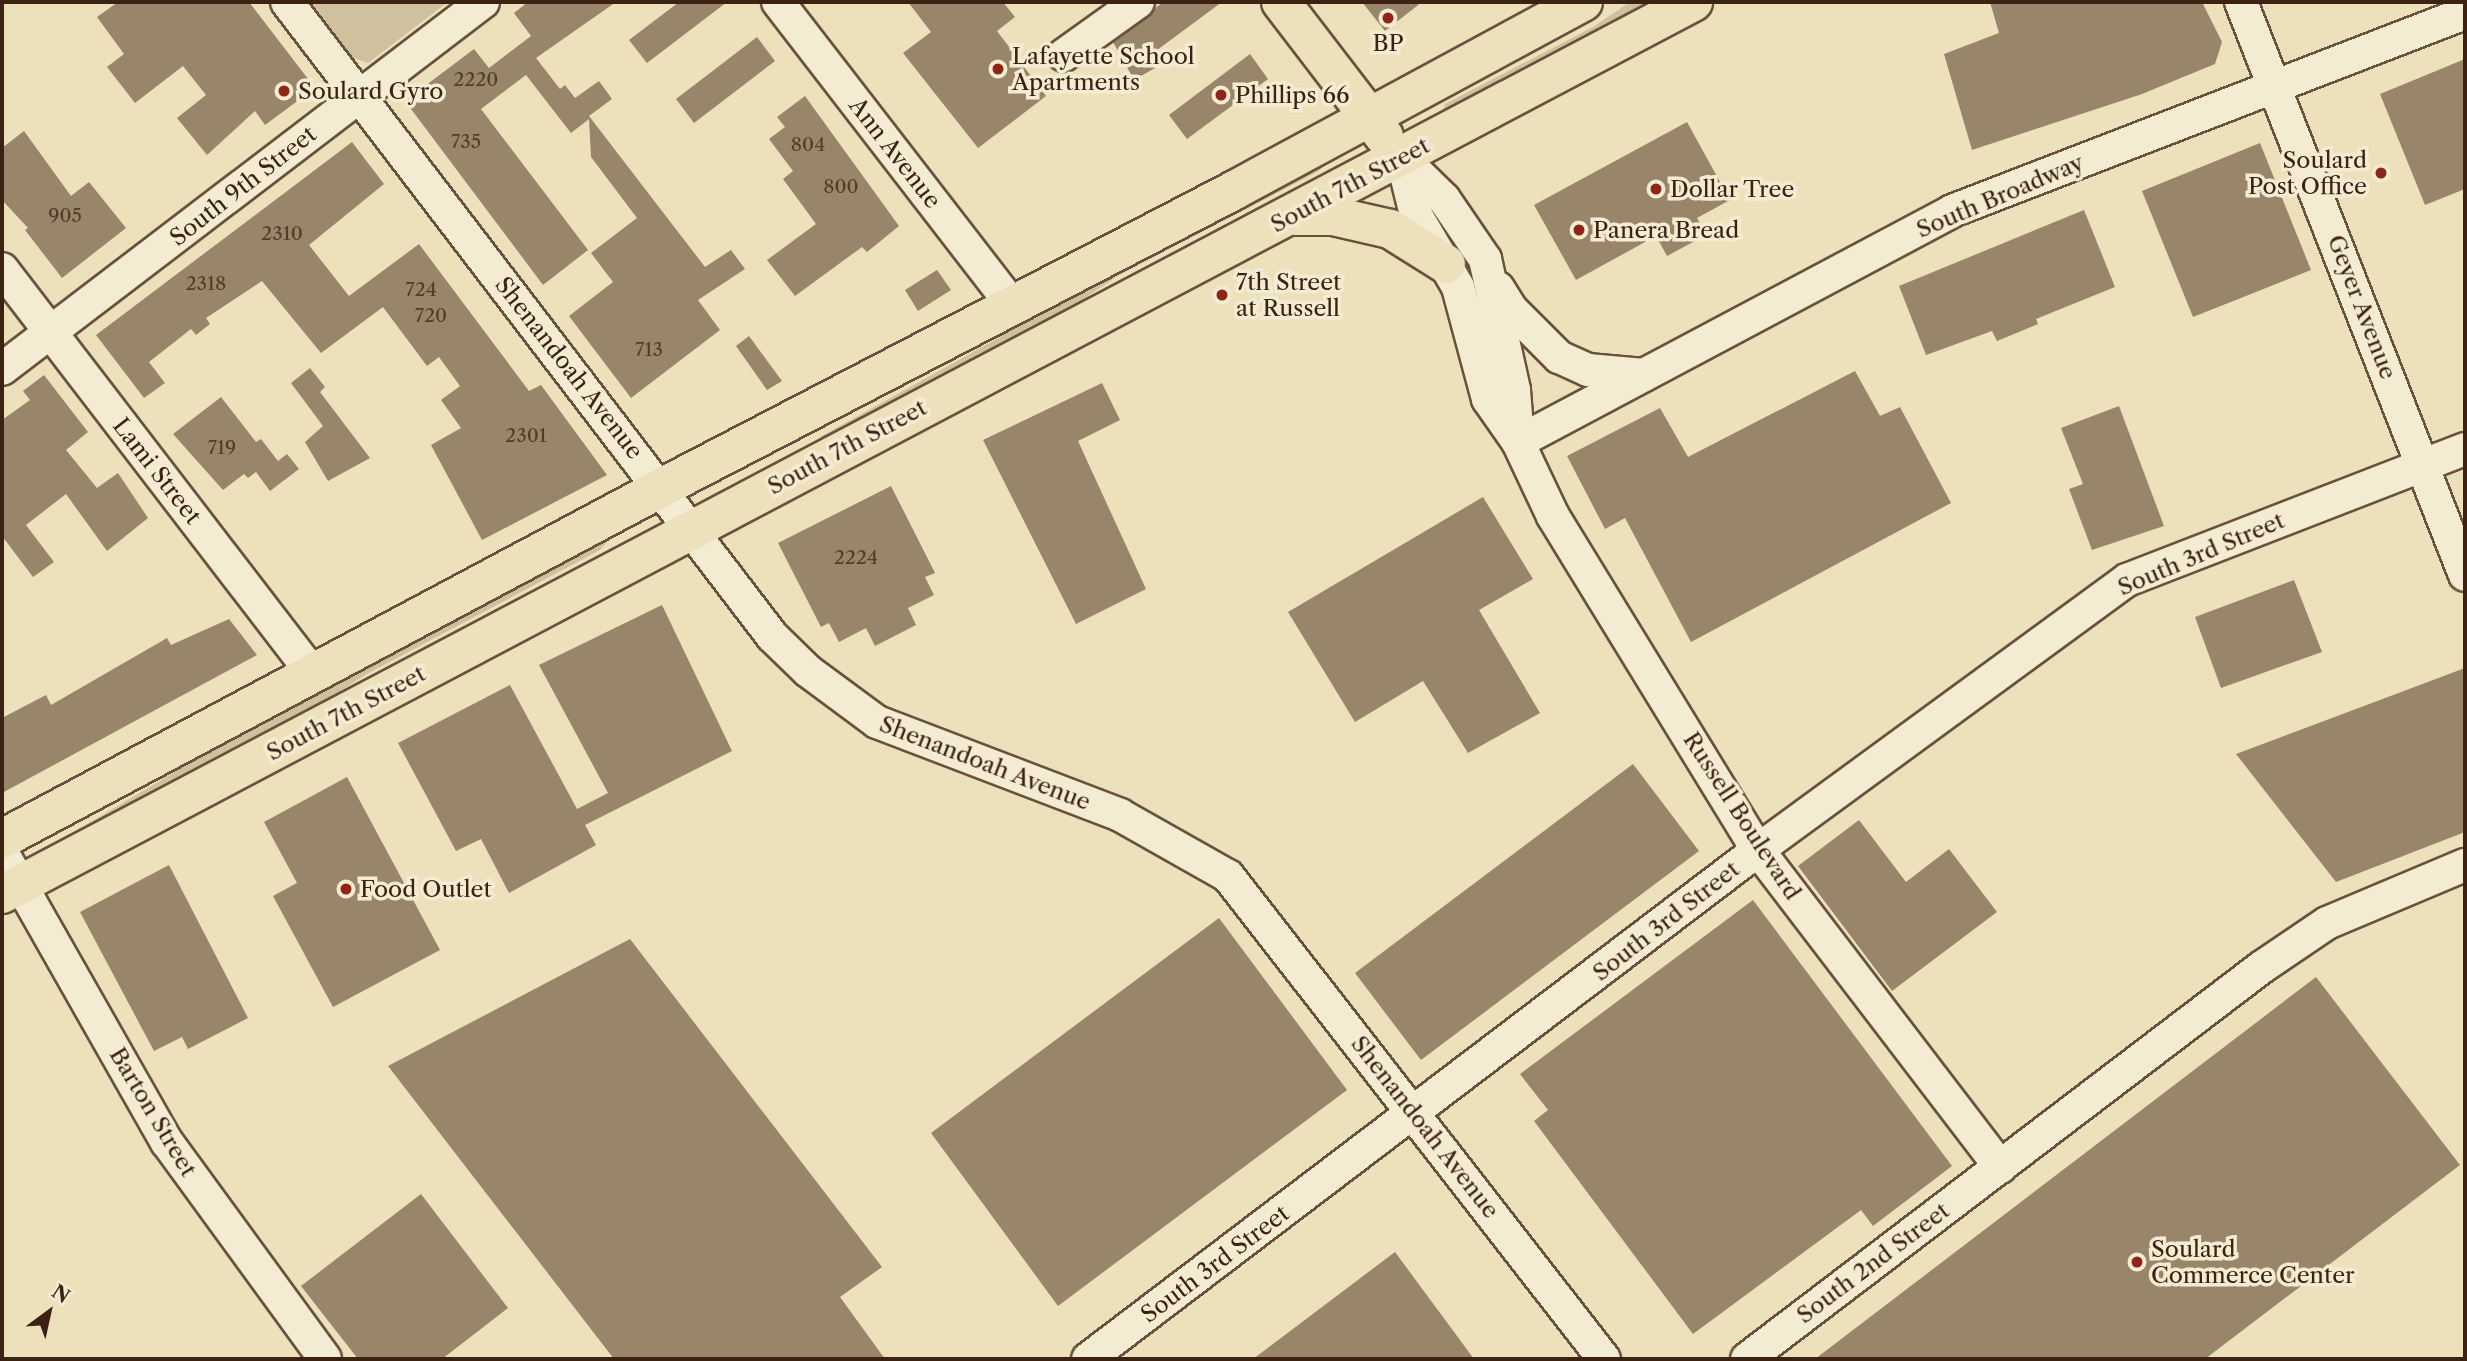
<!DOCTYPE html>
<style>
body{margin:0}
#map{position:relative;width:2467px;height:1361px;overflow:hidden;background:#ede1bb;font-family:"Libre Caslon Text",serif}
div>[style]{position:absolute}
.green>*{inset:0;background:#cfc19e}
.building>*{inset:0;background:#98856a}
.roads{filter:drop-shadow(2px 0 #68523d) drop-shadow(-2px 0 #68523d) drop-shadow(0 2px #68523d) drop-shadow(0 -2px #68523d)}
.minor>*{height:32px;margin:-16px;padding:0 16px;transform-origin:16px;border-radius:16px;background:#f3ecd3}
.major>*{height:38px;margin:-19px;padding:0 19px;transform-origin:19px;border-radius:19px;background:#ede1bb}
.dots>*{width:19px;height:19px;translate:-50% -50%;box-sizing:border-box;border:4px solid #f3ecd3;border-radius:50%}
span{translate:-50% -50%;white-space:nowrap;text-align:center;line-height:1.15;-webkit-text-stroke:7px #f3ecd3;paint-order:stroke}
.number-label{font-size:19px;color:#533b29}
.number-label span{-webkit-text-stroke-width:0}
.poi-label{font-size:23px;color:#3c2213}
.left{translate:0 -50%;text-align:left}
.right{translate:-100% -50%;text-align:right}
.street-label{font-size:23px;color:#3c2213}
.frame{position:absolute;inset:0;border:4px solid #3c2213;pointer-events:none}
.north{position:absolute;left:14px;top:1277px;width:70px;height:70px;-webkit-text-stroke:5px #f3ecd3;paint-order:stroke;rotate:33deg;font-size:19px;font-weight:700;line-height:28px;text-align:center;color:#3c2213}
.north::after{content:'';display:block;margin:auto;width:24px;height:32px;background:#3c2213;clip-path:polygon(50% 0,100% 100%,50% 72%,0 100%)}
</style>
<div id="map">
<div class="green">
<i style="clip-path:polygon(311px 2px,448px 2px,368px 63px,353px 58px)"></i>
<i style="clip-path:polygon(1630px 2px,1660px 2px,1443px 110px,1445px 104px,1593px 27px)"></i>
<i style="clip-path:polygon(1323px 159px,1327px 162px,1319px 171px,1119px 275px,1032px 334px,823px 441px,820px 437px,1000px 337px,1007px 329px)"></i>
<i style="clip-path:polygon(604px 538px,607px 542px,600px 550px,367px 674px,248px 749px,70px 840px,67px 836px,296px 700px)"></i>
</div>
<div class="building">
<i style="clip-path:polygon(118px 2px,249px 2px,315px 88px,265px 125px,255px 111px,207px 155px,177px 118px,206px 95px,183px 66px,135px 103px,107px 67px,124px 54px,97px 17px)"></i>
<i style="clip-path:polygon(528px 2px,616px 2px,536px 58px,560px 89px,565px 85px,575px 98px,599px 81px,612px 99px,589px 116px,705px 267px,731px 250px,745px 269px,698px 300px,720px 330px,631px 398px,569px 316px,613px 282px,591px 253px,637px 218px,591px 157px,589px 119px,571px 133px,526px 75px,481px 109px,588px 250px,543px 285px,405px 101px,474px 49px,489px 68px,531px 36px,514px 13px)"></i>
<i style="clip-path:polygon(679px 2px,727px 2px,647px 63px,629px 40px)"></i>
<i style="clip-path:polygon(908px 2px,1003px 2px,1015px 17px,997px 31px,1046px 96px,978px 148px,903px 53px,931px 32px)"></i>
<i style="clip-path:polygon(1163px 2px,1222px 2px,1149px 56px,1155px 68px,1134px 80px,1113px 42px)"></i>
<i style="clip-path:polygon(1362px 2px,1422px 2px,1385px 31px)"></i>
<i style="clip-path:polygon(1990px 2px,2202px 2px,2222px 42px,2215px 64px,2142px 94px,1972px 150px,1944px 54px,1999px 33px)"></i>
<i style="clip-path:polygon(757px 37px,775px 61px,694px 123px,676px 99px)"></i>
<i style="clip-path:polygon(1250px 54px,1268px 79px,1187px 139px,1169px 115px)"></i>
<i style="clip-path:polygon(2465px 59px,2465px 189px,2425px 205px,2380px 94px)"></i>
<i style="clip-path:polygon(805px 96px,899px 226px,867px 252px,862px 247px,795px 296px,767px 260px,816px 224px,783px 179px,793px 171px,769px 139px,785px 127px,777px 117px)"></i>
<i style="clip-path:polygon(1687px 122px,1730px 200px,1697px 218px,1706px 235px,1667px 256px,1656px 236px,1576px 280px,1534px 205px)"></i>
<i style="clip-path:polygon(24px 131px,71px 196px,89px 182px,126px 228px,62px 278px,25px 230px,28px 228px,2px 200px,2px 148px)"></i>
<i style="clip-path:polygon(352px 142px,384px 184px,309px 245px,349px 296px,419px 244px,529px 391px,541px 385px,607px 475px,482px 540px,431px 445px,461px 428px,441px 400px,460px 386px,439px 357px,427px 366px,383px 307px,321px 353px,262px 281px,206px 318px,210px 324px,196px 335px,191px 329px,149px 362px,165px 383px,144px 398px,96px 335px)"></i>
<i style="clip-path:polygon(2260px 143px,2311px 270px,2193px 317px,2142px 191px)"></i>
<i style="clip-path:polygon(2084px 210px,2115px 287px,2036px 319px,2038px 324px,1997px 341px,1992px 331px,1926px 355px,1899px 286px)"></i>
<i style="clip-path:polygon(937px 270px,951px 290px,918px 311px,905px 290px)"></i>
<i style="clip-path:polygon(749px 336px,782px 381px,767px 390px,736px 346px)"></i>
<i style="clip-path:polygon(310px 368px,325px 387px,320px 392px,370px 458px,328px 481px,305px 442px,323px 426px,291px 383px)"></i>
<i style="clip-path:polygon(1855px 371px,1880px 416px,1900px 407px,1951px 503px,1691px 642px,1625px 518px,1605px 529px,1567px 456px,1660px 408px,1688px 457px)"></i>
<i style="clip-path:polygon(44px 375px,88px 432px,66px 450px,97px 488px,118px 473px,148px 518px,107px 551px,66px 494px,26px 525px,54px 562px,33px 577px,2px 536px,2px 420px,30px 400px,23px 391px)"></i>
<i style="clip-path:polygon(1102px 383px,1120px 420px,1078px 441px,1146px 589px,1076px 624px,983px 440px)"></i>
<i style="clip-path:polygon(221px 397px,256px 442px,261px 439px,278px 461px,287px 454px,299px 469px,270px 491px,256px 472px,248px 478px,244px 474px,223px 490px,173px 434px)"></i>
<i style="clip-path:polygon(2119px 406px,2164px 526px,2092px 550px,2069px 489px,2083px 484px,2061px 428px)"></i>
<i style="clip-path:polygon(891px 486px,935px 573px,925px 577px,934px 595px,908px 608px,916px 625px,875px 646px,866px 628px,839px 642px,829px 623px,821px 627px,778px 543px)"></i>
<i style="clip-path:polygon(1483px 497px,1533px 579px,1479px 610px,1540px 713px,1468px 753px,1423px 681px,1355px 722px,1288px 612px)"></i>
<i style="clip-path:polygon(2294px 580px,2322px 652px,2221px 688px,2195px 617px)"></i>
<i style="clip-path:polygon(662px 605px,732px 751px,585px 825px,596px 845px,509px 893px,481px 839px,456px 851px,398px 743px,510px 685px,577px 809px,608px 793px,539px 665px)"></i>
<i style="clip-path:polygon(229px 619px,257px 655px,2px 793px,2px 718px,46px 695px,51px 705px,167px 638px,171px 645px)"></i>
<i style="clip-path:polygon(2465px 668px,2465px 832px,2336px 882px,2236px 754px)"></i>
<i style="clip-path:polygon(1633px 764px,1699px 851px,1421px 1060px,1355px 973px)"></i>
<i style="clip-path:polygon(347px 777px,440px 950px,333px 1007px,273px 896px,297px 883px,264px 822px)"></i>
<i style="clip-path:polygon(1859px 820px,1906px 882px,1949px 849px,1997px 912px,1892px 991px,1798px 866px)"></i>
<i style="clip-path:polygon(169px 865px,248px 1018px,188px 1049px,182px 1037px,154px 1051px,80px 912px)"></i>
<i style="clip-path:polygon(1753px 900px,1952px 1166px,1873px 1226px,1861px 1210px,1693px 1334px,1534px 1121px,1548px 1110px,1520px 1074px)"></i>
<i style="clip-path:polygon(1219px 918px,1347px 1090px,1058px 1306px,931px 1133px)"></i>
<i style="clip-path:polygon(630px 939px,882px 1267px,840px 1297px,885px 1359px,614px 1359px,388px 1066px)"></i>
<i style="clip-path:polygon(2316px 977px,2460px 1165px,2205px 1359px,1815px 1359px)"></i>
<i style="clip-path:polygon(421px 1194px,508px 1308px,442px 1359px,358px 1359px,301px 1286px)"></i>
<i style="clip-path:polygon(1395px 1252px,1474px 1359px,1253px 1359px)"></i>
</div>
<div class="roads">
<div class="minor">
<i style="left:287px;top:2px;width:798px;rotate:52.58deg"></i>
<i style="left:772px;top:636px;width:50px;rotate:44.2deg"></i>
<i style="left:808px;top:671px;width:86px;rotate:36.5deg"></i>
<i style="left:877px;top:722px;width:260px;rotate:20.9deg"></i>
<i style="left:1120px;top:815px;width:124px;rotate:29.5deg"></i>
<i style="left:1228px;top:876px;width:612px;rotate:52.1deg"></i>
<i style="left:778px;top:2px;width:381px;rotate:52.3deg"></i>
<i style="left:2241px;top:2px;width:615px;rotate:68.65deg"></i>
<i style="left:1064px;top:55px;width:91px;rotate:-35.6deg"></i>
<i style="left:1402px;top:158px;width:59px;rotate:76.2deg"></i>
<i style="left:1416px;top:215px;width:83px;rotate:59.7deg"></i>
<i style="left:1458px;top:287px;width:116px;rotate:75deg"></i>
<i style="left:1488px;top:399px;width:52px;rotate:55.1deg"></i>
<i style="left:1518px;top:442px;width:82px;rotate:64.7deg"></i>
<i style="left:1553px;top:516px;width:392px;rotate:58.5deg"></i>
<i style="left:1758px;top:850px;width:399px;rotate:52.6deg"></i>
<i style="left:1402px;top:158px;width:59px;rotate:44.3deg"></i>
<i style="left:1444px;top:199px;width:73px;rotate:55.7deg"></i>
<i style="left:1485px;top:259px;width:134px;rotate:77.5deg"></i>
<i style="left:1514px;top:390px;width:51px;rotate:85.5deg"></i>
<i style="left:2px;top:269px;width:511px;rotate:52.48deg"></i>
<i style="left:1498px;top:288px;width:25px;rotate:58deg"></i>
<i style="left:1511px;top:309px;width:68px;rotate:45deg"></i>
<i style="left:1559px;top:357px;width:32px;rotate:24deg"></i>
<i style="left:1588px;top:370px;width:56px;rotate:5.1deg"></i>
<i style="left:2px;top:369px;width:605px;rotate:-37.34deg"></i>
<i style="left:1518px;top:442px;width:492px;rotate:-28deg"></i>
<i style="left:1952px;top:211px;width:550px;rotate:-21.1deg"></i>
<i style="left:2px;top:852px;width:334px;rotate:60.4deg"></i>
<i style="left:167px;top:1142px;width:268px;rotate:53.9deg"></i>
<i style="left:1088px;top:1359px;width:841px;rotate:-37.22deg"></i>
<i style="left:1758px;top:850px;width:457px;rotate:-36.2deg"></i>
<i style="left:2127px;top:580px;width:362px;rotate:-21.2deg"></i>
<i style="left:1747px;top:1359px;width:647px;rotate:-37.28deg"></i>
<i style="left:2262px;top:967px;width:78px;rotate:-34.1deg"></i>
<i style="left:2327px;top:923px;width:150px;rotate:-22.8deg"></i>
</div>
<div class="major">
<i style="left:1281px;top:2px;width:169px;rotate:52.5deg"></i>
<i style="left:1295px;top:216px;width:38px"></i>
<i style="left:1333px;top:216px;width:58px;rotate:12.8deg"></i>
<i style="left:1390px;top:229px;width:66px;rotate:32deg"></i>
<i style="left:2px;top:839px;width:747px;rotate:-28.04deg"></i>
<i style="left:661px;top:488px;width:645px;rotate:-27.44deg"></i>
<i style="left:1233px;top:191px;width:398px;rotate:-28.4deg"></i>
<i style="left:2px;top:894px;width:1912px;rotate:-27.81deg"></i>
</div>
</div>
<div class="dots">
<i style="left:1388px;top:18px;background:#8f2418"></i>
<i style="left:998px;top:69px;background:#8f2418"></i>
<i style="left:284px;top:91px;background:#8f2418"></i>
<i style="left:1221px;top:95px;background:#8f2418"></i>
<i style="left:2381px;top:173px;background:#8f2418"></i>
<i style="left:1656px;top:189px;background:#8f2418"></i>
<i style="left:1579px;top:230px;background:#8f2418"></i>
<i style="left:1222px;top:295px;background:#8f2418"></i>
<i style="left:346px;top:889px;background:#8f2418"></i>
<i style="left:2137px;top:1262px;background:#8f2418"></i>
</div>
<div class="number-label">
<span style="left:476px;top:80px">2220</span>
<span style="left:466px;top:142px">735</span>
<span style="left:808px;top:145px">804</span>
<span style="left:841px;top:187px">800</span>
<span style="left:65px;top:216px">905</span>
<span style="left:282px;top:234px">2310</span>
<span style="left:206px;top:284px">2318</span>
<span style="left:421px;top:290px">724</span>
<span style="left:431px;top:316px">720</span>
<span style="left:649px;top:350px">713</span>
<span style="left:526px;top:436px">2301</span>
<span style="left:222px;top:448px">719</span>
<span style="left:856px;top:558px">2224</span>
</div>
<div class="poi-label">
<span style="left:1388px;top:43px">BP</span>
<span class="left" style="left:1012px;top:69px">Lafayette School<br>Apartments</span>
<span class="left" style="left:298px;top:91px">Soulard Gyro</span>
<span class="left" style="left:1235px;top:95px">Phillips 66</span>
<span class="right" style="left:2367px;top:173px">Soulard<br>Post Office</span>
<span class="left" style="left:1670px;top:189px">Dollar Tree</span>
<span class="left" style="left:1593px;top:230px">Panera Bread</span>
<span class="left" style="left:1236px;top:295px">7th Street<br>at Russell</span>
<span class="left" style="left:360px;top:889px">Food Outlet</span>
<span class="left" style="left:2151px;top:1262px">Soulard<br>Commerce Center</span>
</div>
<div class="street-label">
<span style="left:895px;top:153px;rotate:52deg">Ann Avenue</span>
<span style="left:1350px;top:185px;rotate:-28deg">South 7th Street</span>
<span style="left:243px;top:186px;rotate:-38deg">South 9th Street</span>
<span style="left:2000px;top:196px;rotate:-23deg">South Broadway</span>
<span style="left:2362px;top:307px;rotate:69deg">Geyer Avenue</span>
<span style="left:569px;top:368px;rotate:52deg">Shenandoah Avenue</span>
<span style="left:847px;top:447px;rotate:-28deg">South 7th Street</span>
<span style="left:157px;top:471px;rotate:52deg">Lami Street</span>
<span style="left:2201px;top:554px;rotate:-23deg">South 3rd Street</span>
<span style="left:346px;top:713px;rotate:-28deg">South 7th Street</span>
<span style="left:985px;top:763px;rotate:21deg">Shenandoah Avenue</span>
<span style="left:1742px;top:816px;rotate:57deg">Russell Boulevard</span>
<span style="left:1666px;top:921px;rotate:-38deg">South 3rd Street</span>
<span style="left:153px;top:1112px;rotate:59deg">Barton Street</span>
<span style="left:1425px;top:1127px;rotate:52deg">Shenandoah Avenue</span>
<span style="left:1873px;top:1263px;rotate:-37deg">South 2nd Street</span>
<span style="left:1215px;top:1264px;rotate:-37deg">South 3rd Street</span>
</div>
<div class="frame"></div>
<div class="north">N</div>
</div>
